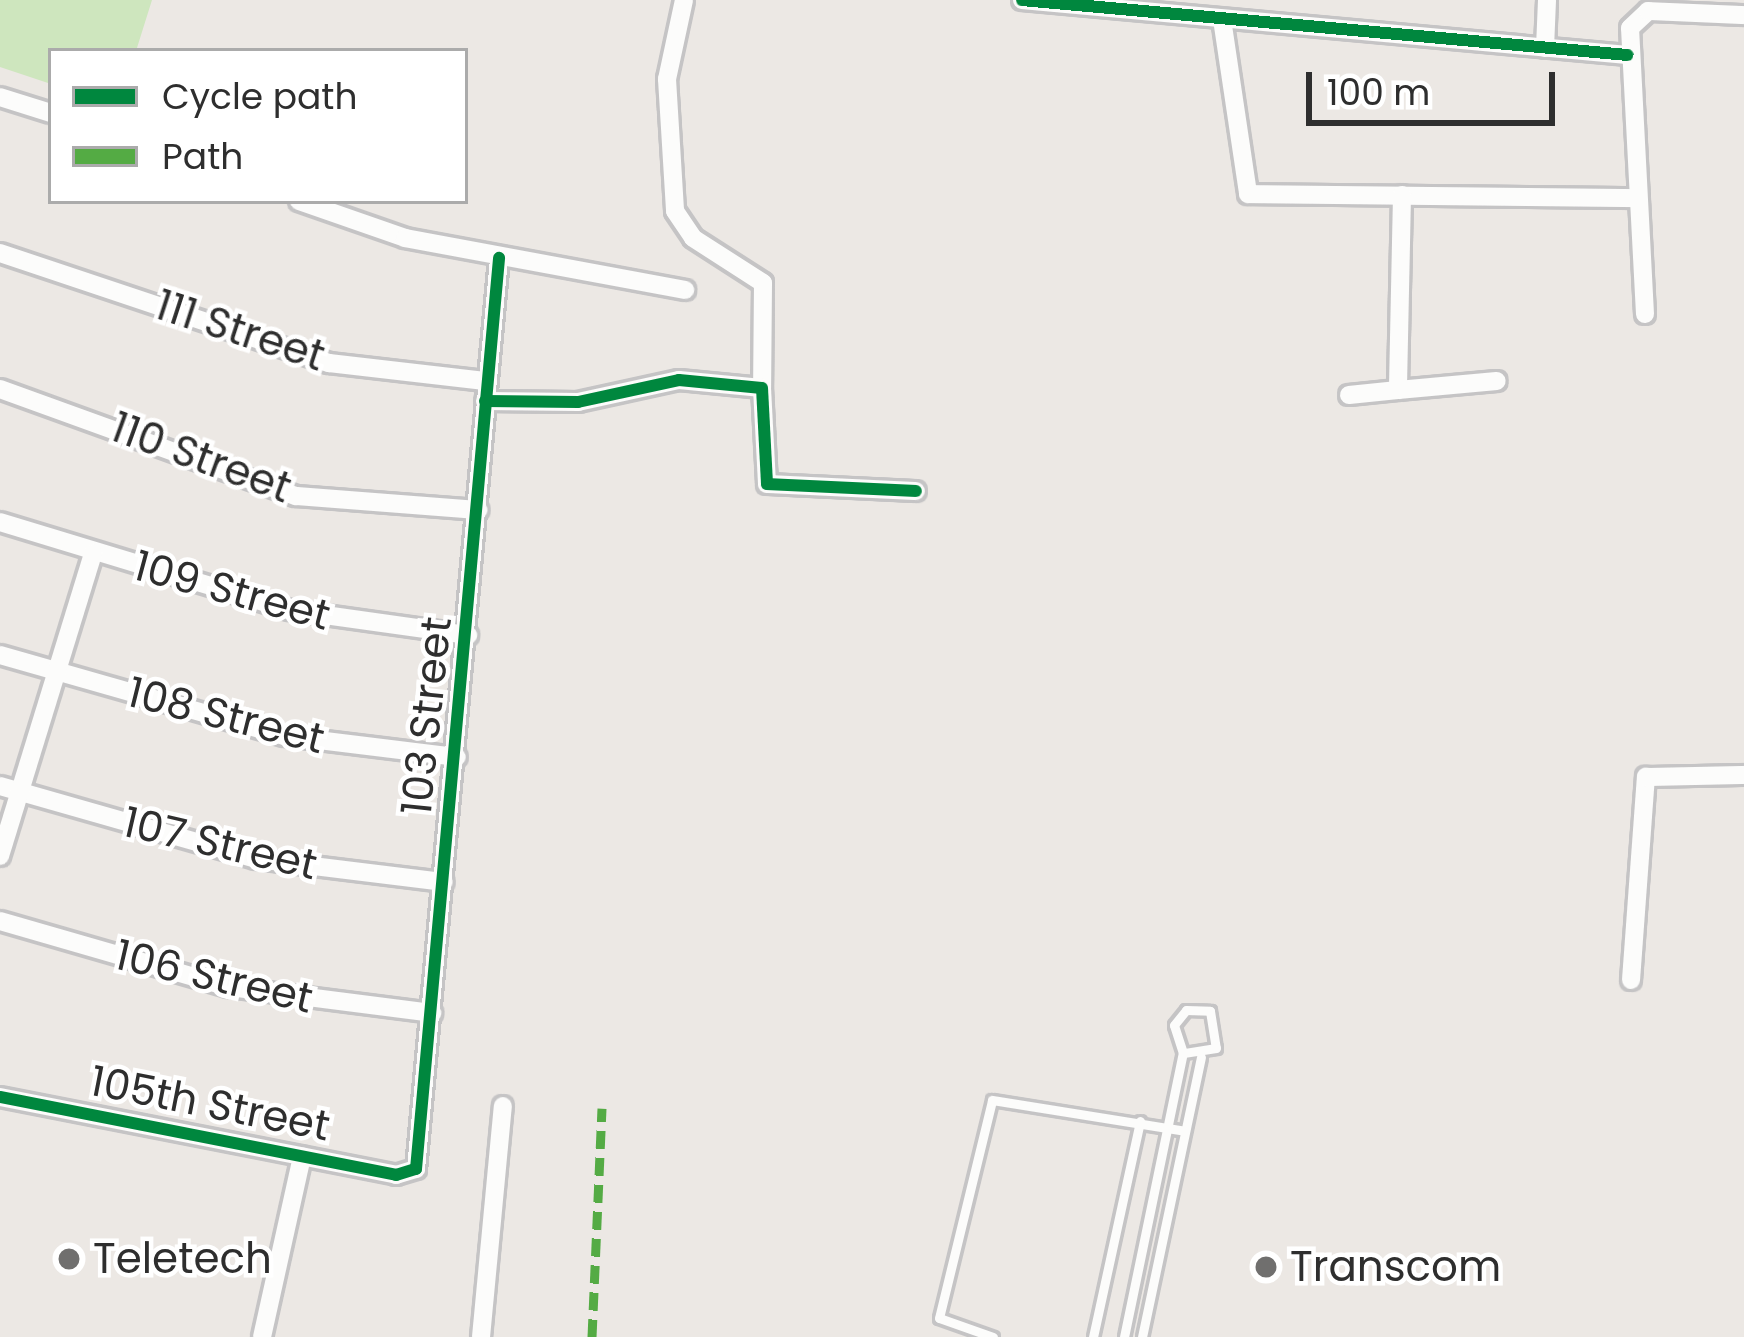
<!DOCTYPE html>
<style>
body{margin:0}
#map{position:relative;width:1744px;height:1337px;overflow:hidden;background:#ece8e4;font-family:Poppins,sans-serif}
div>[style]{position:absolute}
.green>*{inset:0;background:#cee6be}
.roads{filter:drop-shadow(3px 0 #c5c4c5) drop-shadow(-3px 0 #c5c4c5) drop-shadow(0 3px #c5c4c5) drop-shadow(0 -3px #c5c4c5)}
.service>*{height:9px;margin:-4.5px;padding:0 4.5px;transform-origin:4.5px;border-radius:4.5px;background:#fcfcfb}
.minor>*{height:18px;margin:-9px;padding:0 9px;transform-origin:9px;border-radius:9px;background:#fcfcfb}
.quiet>*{height:9px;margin-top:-4.5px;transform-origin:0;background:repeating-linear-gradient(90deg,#54ab44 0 18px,transparent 0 27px)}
.cycleway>*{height:12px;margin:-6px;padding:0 6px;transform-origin:6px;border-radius:6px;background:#00873e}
.dots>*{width:33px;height:33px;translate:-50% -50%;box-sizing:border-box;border:6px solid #fff;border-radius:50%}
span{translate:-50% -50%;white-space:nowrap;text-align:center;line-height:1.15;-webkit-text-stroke:9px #fff;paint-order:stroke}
.street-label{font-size:42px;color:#2e2e2e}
.poi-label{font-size:42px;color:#2e2e2e}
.left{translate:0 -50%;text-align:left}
.legend{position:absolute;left:48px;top:48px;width:420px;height:156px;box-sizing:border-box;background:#fff;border:3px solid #ababab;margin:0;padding:15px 21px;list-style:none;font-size:36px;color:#2e2e2e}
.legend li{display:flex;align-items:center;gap:24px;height:60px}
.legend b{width:60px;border:3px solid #ababab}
.scale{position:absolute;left:1306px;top:72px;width:249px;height:54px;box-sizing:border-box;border:6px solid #2e2e2e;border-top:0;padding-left:15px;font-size:36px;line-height:42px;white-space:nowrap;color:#2e2e2e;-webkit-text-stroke:9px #fff;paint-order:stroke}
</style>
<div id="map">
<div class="green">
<i style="clip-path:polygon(0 0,152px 0,136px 51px,51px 51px,51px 84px,0 67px)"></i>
</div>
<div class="roads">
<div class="service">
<i style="left:993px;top:1337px;width:57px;rotate:-160.6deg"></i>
<i style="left:939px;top:1318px;width:224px;rotate:-76.3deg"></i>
<i style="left:992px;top:1100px;width:195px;rotate:9.1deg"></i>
<i style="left:1093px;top:1337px;width:221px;rotate:-77.7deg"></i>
<i style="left:1124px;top:1337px;width:290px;rotate:-78.3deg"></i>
<i style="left:1183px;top:1053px;width:29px;rotate:-108deg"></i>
<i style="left:1174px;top:1025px;width:19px;rotate:-51deg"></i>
<i style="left:1186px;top:1010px;width:24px;rotate:2deg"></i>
<i style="left:1210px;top:1011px;width:37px;rotate:81deg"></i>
<i style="left:1216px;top:1048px;width:33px;rotate:171deg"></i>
<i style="left:1142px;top:1337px;width:286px;rotate:-78.1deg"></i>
</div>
<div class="minor">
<i style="left:684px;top:0;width:81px;rotate:102.1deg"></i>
<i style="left:667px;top:79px;width:132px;rotate:86.5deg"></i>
<i style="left:675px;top:211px;width:32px;rotate:56deg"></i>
<i style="left:693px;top:238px;width:83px;rotate:32.7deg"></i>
<i style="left:763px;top:283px;width:105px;rotate:90.5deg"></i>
<i style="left:1022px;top:0;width:608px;rotate:5.19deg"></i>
<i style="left:1222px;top:19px;width:177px;rotate:81.5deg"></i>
<i style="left:1248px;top:194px;width:390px;rotate:0.6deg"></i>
<i style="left:1545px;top:48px;width:48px;rotate:-87.6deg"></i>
<i style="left:0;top:97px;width:53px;rotate:17.4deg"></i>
<i style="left:1402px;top:195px;width:195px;rotate:91.2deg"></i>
<i style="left:1398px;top:390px;width:99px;rotate:-5.2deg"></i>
<i style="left:299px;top:201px;width:112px;rotate:19.2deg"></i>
<i style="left:405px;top:238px;width:285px;rotate:10.5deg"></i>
<i style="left:0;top:253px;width:347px;rotate:18.5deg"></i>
<i style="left:329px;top:363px;width:157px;rotate:6.6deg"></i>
<i style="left:1645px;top:314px;width:286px;rotate:-93deg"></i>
<i style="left:1630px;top:28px;width:25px;rotate:-43deg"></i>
<i style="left:1648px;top:11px;width:96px;rotate:2.4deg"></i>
<i style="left:0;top:389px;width:315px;rotate:19.9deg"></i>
<i style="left:296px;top:496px;width:183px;rotate:4.4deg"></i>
<i style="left:1349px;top:395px;width:49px;rotate:-5.8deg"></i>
<i style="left:485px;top:401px;width:93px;rotate:0.6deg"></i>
<i style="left:578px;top:402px;width:103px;rotate:-12.3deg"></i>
<i style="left:679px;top:380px;width:83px;rotate:5.5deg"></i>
<i style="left:762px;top:388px;width:96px;rotate:87deg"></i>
<i style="left:767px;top:484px;width:149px;rotate:2.7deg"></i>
<i style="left:0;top:522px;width:302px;rotate:16.9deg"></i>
<i style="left:289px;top:610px;width:181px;rotate:8deg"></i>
<i style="left:0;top:655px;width:296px;rotate:15.9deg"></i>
<i style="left:285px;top:736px;width:173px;rotate:7deg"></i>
<i style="left:0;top:786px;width:266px;rotate:15.9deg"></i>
<i style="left:256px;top:859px;width:189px;rotate:7deg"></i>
<i style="left:0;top:856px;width:317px;rotate:-72.9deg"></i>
<i style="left:0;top:921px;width:238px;rotate:16.1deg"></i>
<i style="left:229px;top:987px;width:205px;rotate:7.3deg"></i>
<i style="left:1631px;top:980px;width:204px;rotate:-85.8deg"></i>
<i style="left:1646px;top:777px;width:98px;rotate:-1.2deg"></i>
<i style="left:0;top:1097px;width:404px;rotate:11.1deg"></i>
<i style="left:396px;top:1175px;width:21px;rotate:-17deg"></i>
<i style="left:416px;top:1169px;width:915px;rotate:-84.79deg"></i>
<i style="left:262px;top:1337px;width:185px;rotate:-77.5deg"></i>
<i style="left:481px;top:1337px;width:232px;rotate:-84.6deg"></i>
</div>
</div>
<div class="quiet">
<i style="left:592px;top:1337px;width:229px;rotate:-87.5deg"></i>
</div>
<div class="cycleway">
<i style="left:1022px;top:0;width:608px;rotate:5.19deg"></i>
<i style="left:485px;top:401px;width:93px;rotate:0.6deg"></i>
<i style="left:578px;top:402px;width:103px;rotate:-12.3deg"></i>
<i style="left:679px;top:380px;width:83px;rotate:5.5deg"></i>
<i style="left:762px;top:388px;width:96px;rotate:87deg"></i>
<i style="left:767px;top:484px;width:149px;rotate:2.7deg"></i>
<i style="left:0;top:1097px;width:404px;rotate:11.1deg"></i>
<i style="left:396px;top:1175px;width:21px;rotate:-17deg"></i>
<i style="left:416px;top:1169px;width:915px;rotate:-84.79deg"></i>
</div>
<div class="dots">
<i style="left:69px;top:1259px;background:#706f6e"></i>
<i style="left:1266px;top:1267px;background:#706f6e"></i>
</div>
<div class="street-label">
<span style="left:240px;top:331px;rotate:18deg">111 Street</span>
<span style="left:201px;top:458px;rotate:20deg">110 Street</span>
<span style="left:232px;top:591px;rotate:15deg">109 Street</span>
<span style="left:226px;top:716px;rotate:14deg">108 Street</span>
<span style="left:427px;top:716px;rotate:-84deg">103 Street</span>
<span style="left:220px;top:844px;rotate:13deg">107 Street</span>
<span style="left:214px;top:977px;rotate:13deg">106 Street</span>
<span style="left:210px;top:1104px;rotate:11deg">105th Street</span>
</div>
<div class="poi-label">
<span class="left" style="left:93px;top:1259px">Teletech</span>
<span class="left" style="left:1290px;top:1267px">Transcom</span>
</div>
<ul class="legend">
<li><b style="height:15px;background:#00873e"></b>Cycle path</li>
<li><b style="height:15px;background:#54ab44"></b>Path</li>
</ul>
<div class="scale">100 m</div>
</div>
